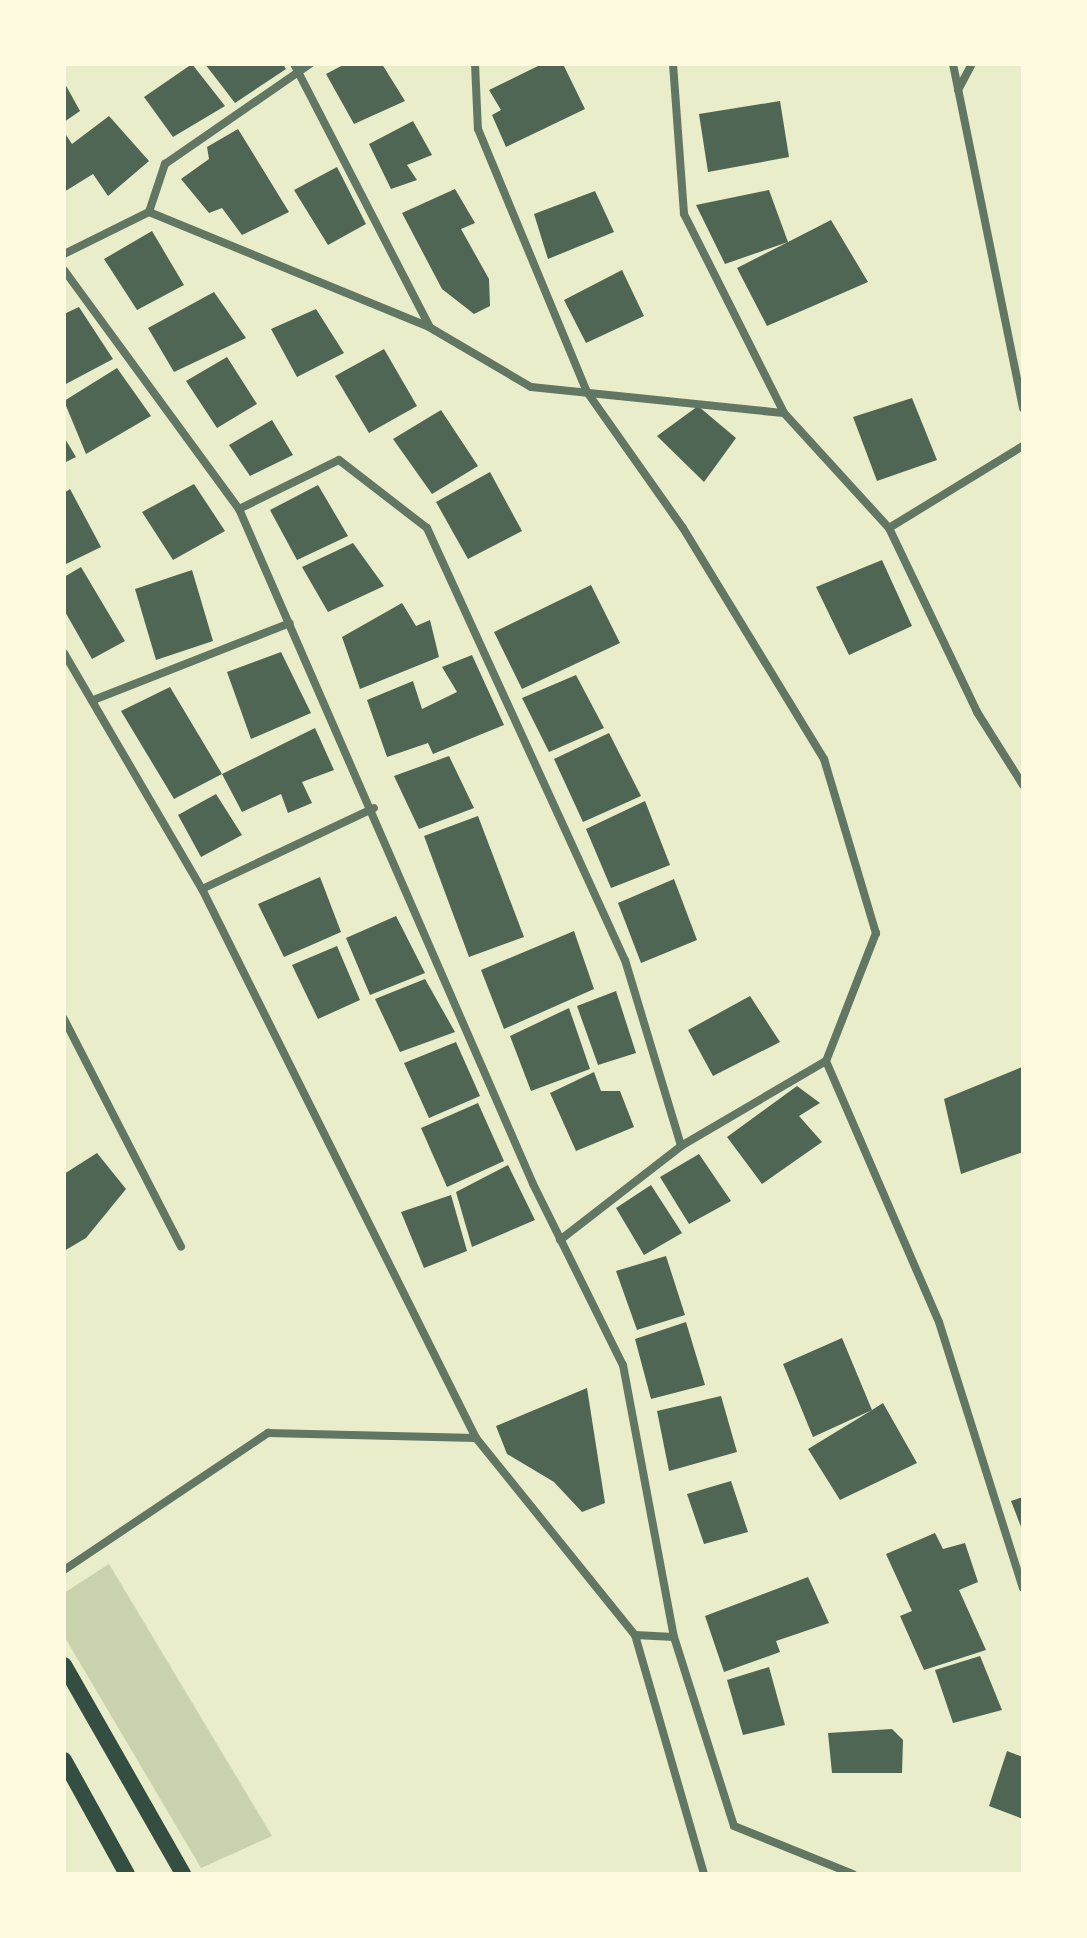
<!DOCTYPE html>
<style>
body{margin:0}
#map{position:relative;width:1087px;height:1938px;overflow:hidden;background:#e9edc9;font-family:"Zilla Slab",serif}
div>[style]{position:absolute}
.green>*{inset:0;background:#cad2ad}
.building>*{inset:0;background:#4f6655}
.minor>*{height:8px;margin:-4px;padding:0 4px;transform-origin:4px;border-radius:4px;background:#617663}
.secondary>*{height:16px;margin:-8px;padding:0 8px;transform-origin:8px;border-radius:8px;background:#344e41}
span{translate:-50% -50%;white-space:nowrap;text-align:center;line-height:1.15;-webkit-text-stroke:7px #fefae0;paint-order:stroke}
.frame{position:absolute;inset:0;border:66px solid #fefae0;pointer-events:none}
</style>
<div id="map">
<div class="green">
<i style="clip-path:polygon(109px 1564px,272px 1836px,201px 1868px,64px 1636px,64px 1593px)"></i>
</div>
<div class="building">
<i style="clip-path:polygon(192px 64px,225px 106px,173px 137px,144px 97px)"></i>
<i style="clip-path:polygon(205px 64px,283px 64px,286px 69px,235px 103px)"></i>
<i style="clip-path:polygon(345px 64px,382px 64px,405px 101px,354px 124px,326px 74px)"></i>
<i style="clip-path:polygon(542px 64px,563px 64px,585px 109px,506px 147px,492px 115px,501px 110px,489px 90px)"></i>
<i style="clip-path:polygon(64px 82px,80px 111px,64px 122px)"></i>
<i style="clip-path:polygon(780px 101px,789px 157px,708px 172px,699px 114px)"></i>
<i style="clip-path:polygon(109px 116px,149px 161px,108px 196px,93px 174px,64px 192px,64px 132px,72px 144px)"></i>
<i style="clip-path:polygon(413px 121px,432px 155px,407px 165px,417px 180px,391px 189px,369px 144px)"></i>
<i style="clip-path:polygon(238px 129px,289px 212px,242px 235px,222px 208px,209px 213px,181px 179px,209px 159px,207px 147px)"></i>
<i style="clip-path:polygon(337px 167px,366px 224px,328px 245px,294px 190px)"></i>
<i style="clip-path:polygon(455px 189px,475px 223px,461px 229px,489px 279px,490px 306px,474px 314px,442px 289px,402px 213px)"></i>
<i style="clip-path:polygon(769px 190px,788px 242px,831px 220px,868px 282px,767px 326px,737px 268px,788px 242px,725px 264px,696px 205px)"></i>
<i style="clip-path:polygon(595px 191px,614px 232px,548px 259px,534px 214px)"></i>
<i style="clip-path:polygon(152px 231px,184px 285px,137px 310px,104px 259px)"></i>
<i style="clip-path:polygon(622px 270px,644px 316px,586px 343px,564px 300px)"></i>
<i style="clip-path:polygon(214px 292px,246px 338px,174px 372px,148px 328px)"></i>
<i style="clip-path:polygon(79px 307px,113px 359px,64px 385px,64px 314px)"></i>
<i style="clip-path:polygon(316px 309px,344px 353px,297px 377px,271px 329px)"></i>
<i style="clip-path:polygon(384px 349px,417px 406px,369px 433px,335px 376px)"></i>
<i style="clip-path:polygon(227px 357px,257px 404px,217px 428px,186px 381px)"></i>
<i style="clip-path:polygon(117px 368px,151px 416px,86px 454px,64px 401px)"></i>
<i style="clip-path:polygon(912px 398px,937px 460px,877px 481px,853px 417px)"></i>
<i style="clip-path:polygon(698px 406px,736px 438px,704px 482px,657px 436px)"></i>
<i style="clip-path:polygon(441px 410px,478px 466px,432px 494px,393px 439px)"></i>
<i style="clip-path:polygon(272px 420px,293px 455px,250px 476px,229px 445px)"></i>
<i style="clip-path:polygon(64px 437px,76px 457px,64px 463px)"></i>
<i style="clip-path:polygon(490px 472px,522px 531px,468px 559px,436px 502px)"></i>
<i style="clip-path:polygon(194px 484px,225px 531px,173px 560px,142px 512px)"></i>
<i style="clip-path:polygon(318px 485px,348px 536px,297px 560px,270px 510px)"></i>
<i style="clip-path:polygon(70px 489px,101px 547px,64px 565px,64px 493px)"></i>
<i style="clip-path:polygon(353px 543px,384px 586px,328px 612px,302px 567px)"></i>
<i style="clip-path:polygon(882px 560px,912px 626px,849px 655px,816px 587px)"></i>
<i style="clip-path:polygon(81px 567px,125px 641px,92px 659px,64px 610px,64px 577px)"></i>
<i style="clip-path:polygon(192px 570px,213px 641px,156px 660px,135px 589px)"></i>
<i style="clip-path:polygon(591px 585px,620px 643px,522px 689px,494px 632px)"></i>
<i style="clip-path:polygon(402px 603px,416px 626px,430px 620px,439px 657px,360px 689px,342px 637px)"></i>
<i style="clip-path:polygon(281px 652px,311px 713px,251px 739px,227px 672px)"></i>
<i style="clip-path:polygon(472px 655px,504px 725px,433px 754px,428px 743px,387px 757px,367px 700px,413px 681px,422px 709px,457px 692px,442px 667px)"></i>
<i style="clip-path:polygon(576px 675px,604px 728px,549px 752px,522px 698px)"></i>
<i style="clip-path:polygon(170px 687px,222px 774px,174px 799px,121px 711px)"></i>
<i style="clip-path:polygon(315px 728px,334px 770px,302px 782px,312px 803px,288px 813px,281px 794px,242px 812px,222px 774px)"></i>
<i style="clip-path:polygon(609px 733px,641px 796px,583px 822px,554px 759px)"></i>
<i style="clip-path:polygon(449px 756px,474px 808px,419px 829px,394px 776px)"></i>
<i style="clip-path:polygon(216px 794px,242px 835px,201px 857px,178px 815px)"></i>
<i style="clip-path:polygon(645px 801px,670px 865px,611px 888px,586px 829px)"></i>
<i style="clip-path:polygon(478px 816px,524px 937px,469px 957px,424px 836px)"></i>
<i style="clip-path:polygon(320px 877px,341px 932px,284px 957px,258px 904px)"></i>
<i style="clip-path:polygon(674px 879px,697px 940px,641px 963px,618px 903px)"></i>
<i style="clip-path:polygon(396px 916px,425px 973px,370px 995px,346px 938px)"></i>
<i style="clip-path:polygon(574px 931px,594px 989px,504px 1029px,481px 970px)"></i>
<i style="clip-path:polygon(337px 946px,360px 1000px,318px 1019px,292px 965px)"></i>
<i style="clip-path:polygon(425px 979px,455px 1032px,400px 1052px,375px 999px)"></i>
<i style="clip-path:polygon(616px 991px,636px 1053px,598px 1065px,577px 1006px)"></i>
<i style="clip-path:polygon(750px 996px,780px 1042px,713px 1076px,688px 1030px)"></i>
<i style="clip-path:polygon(569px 1008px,590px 1069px,531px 1091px,510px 1036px)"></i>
<i style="clip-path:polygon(456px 1042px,480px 1096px,429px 1118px,404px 1063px)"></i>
<i style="clip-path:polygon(1022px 1067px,1023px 1152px,961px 1174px,944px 1099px)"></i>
<i style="clip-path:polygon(594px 1072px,601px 1091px,620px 1091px,634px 1127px,576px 1151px,550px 1093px)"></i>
<i style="clip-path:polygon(797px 1086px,820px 1103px,799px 1116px,822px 1142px,762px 1184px,727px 1137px)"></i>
<i style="clip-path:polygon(478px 1103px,504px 1161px,447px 1187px,421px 1128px)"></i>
<i style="clip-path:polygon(97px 1153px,126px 1189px,86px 1238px,64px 1251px,64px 1174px)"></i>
<i style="clip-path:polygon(699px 1154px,731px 1201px,689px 1224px,660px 1177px)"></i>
<i style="clip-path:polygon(508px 1165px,535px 1220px,472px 1247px,456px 1192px)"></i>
<i style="clip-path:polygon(651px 1185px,682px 1233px,644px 1255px,616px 1208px)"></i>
<i style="clip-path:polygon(451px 1195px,467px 1251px,424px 1268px,401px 1212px)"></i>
<i style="clip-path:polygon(666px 1256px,685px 1315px,637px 1330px,616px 1271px)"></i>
<i style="clip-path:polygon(686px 1322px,705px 1385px,651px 1399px,635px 1339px)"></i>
<i style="clip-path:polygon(842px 1338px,872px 1410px,883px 1403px,917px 1463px,840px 1500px,808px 1449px,872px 1410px,813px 1437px,783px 1364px)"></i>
<i style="clip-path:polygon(587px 1388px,605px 1503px,582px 1512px,554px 1482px,507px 1454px,496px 1426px)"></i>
<i style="clip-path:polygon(721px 1396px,737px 1452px,669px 1471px,657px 1411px)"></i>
<i style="clip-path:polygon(731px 1481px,748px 1532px,704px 1544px,687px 1494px)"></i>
<i style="clip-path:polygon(1023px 1497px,1023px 1532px,1011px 1501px)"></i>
<i style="clip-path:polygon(935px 1533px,943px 1549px,965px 1543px,978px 1582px,959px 1590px,986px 1650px,924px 1670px,900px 1616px,912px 1611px,886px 1554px)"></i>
<i style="clip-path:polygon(808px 1577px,829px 1623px,776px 1641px,780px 1652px,724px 1672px,705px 1616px)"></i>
<i style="clip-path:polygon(980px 1656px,1002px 1710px,953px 1723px,935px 1670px)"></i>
<i style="clip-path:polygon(769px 1667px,785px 1725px,743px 1735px,727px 1680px)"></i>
<i style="clip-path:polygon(892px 1729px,903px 1740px,902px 1773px,832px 1773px,828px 1733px)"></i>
<i style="clip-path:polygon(1007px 1751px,1023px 1757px,1023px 1819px,989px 1806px)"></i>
</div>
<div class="minor">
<i style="left:294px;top:64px;width:295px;rotate:62.7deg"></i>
<i style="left:475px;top:64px;width:65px;rotate:87.4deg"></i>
<i style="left:478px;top:129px;width:285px;rotate:67.5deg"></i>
<i style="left:587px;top:392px;width:166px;rotate:54.8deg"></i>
<i style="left:683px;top:528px;width:271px;rotate:58.6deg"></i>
<i style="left:824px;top:759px;width:182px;rotate:73.4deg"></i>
<i style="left:876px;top:933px;width:137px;rotate:111.3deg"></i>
<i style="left:826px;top:1061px;width:284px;rotate:66.6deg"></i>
<i style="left:939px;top:1322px;width:279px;rotate:72.5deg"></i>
<i style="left:673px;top:64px;width:150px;rotate:85.8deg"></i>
<i style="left:684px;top:214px;width:223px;rotate:63.3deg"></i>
<i style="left:953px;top:64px;width:351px;rotate:78.5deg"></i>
<i style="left:958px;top:90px;width:30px;rotate:-62deg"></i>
<i style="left:149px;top:212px;width:51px;rotate:-71.6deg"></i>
<i style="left:165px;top:164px;width:176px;rotate:-34.6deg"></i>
<i style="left:64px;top:254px;width:95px;rotate:-26.3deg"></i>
<i style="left:149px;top:212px;width:303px;rotate:22.3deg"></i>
<i style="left:429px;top:327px;width:118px;rotate:30.5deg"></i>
<i style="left:531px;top:387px;width:254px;rotate:5.9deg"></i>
<i style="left:784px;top:413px;width:156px;rotate:47.6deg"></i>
<i style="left:889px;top:528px;width:204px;rotate:64.4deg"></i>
<i style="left:977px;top:712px;width:86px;rotate:57.8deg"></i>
<i style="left:64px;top:270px;width:296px;rotate:53.8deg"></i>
<i style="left:239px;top:509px;width:736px;rotate:66.46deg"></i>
<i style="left:533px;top:1184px;width:202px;rotate:63.6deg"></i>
<i style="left:623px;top:1365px;width:277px;rotate:79.4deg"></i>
<i style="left:674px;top:1637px;width:198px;rotate:72.4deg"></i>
<i style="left:734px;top:1826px;width:128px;rotate:22deg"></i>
<i style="left:239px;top:509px;width:111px;rotate:-26.1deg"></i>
<i style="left:339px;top:460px;width:111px;rotate:37.7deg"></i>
<i style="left:427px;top:528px;width:475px;rotate:65.4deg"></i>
<i style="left:625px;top:960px;width:194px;rotate:73.2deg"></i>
<i style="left:889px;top:528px;width:157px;rotate:-31.5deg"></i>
<i style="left:64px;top:653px;width:273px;rotate:59.7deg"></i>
<i style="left:202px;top:889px;width:614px;rotate:63.48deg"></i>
<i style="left:96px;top:699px;width:208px;rotate:-21.4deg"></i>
<i style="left:202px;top:889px;width:190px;rotate:-25.2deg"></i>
<i style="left:64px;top:1019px;width:256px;rotate:62.8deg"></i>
<i style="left:560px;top:1240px;width:153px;rotate:-37.8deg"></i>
<i style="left:681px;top:1146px;width:168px;rotate:-30.4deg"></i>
<i style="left:64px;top:1570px;width:246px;rotate:-33.9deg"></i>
<i style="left:268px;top:1433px;width:208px;rotate:1.4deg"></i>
<i style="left:476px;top:1438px;width:253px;rotate:51.1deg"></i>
<i style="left:635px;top:1635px;width:249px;rotate:73.9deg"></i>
<i style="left:635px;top:1635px;width:39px;rotate:3deg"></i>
</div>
<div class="secondary">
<i style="left:64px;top:1665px;width:241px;rotate:60.3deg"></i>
<i style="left:64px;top:1760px;width:130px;rotate:61.1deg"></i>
</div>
<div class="frame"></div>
</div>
